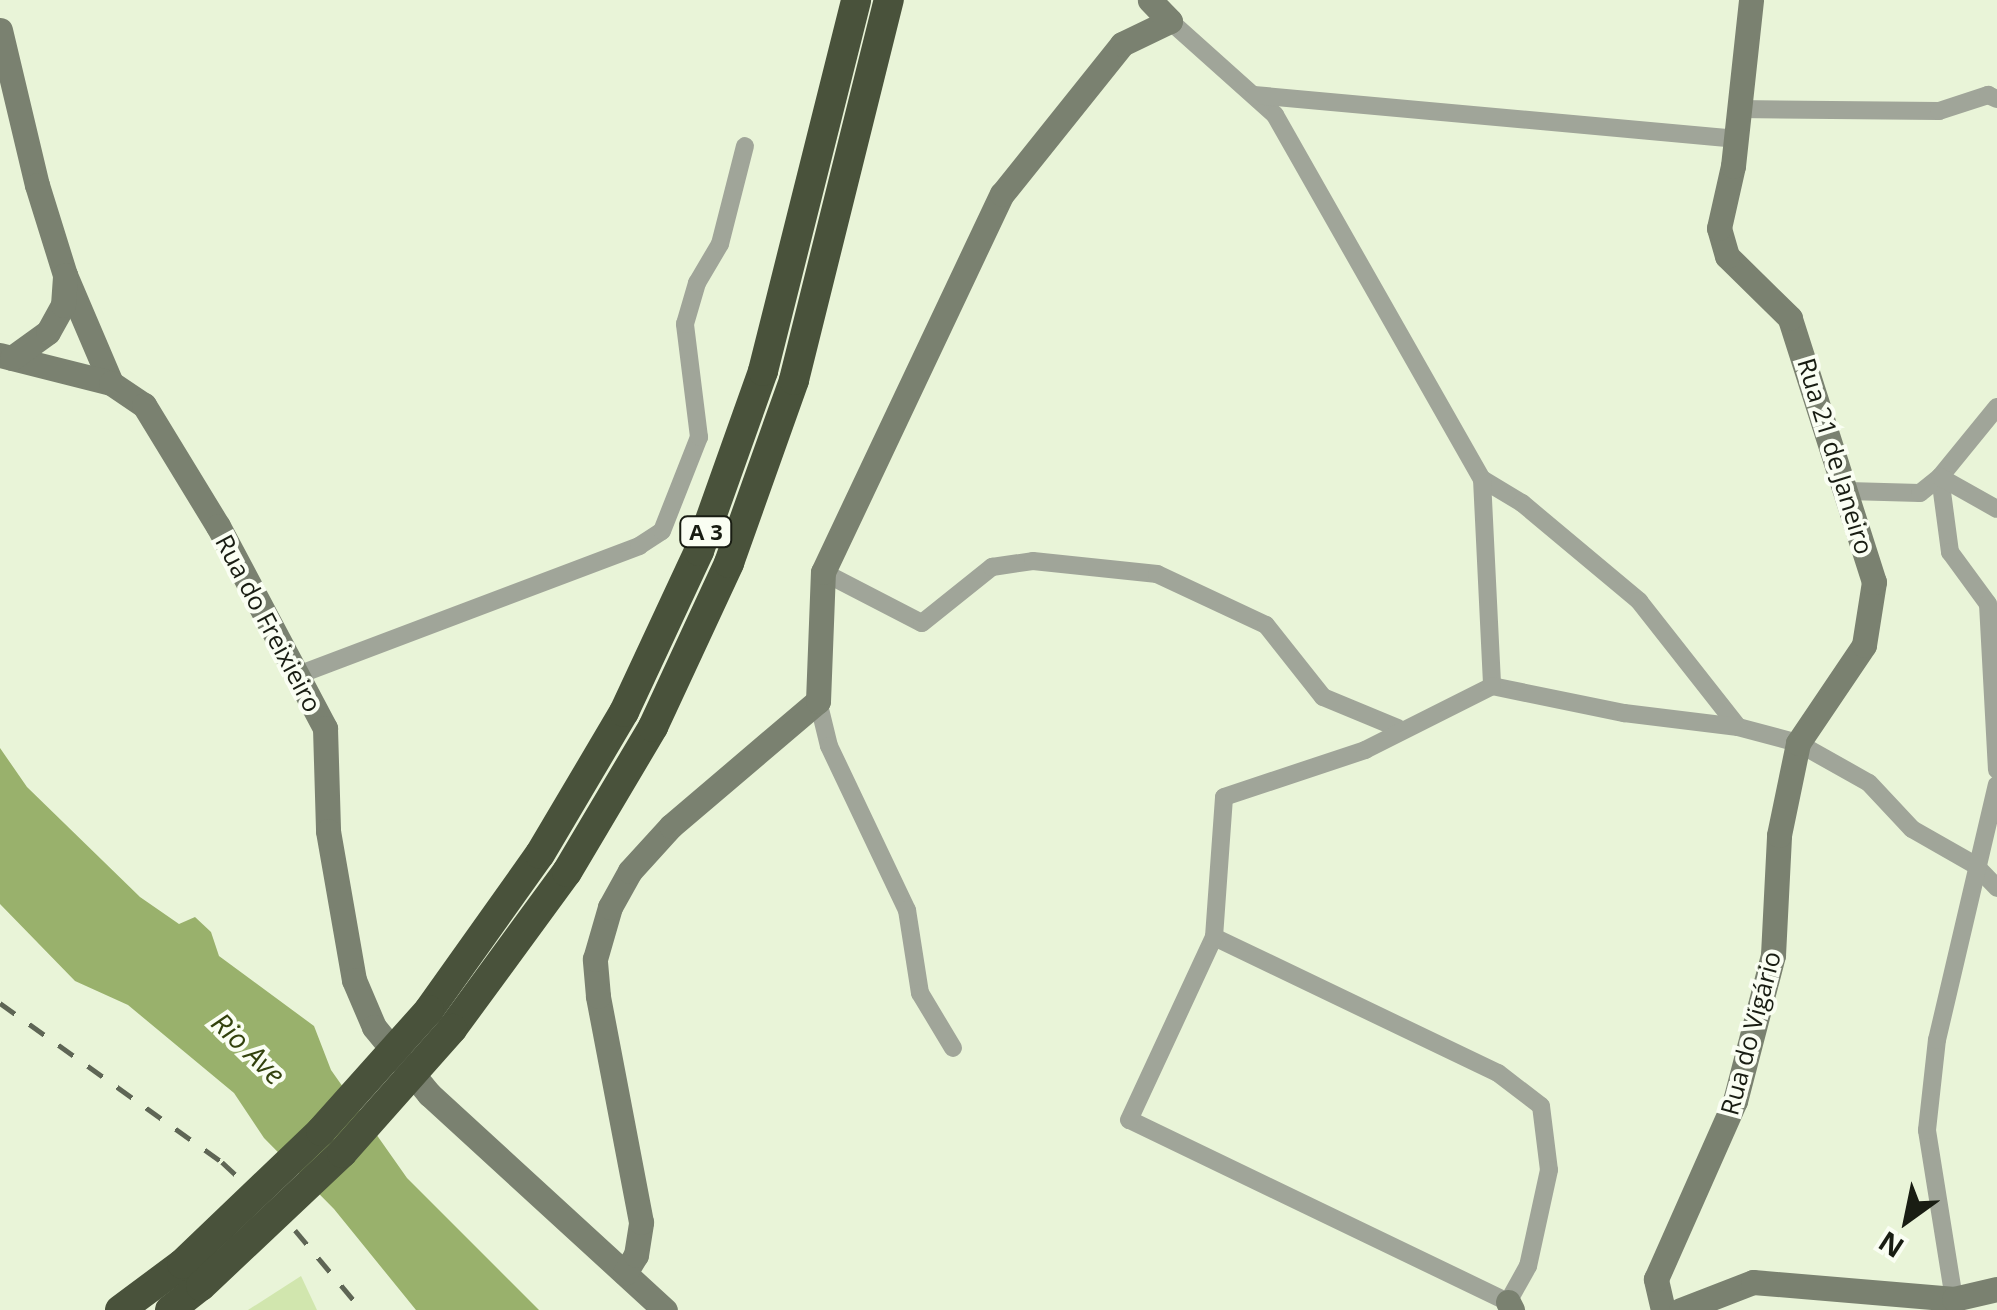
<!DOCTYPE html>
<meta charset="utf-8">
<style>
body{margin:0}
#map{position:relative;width:1997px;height:1310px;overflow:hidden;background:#e9f4d8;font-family:"Open Sans",sans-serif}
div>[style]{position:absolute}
.green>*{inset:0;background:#d1e6ae}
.water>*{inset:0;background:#99b16c}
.street>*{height:18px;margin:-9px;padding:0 9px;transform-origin:9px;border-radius:9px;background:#a0a599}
.secondary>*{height:25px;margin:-12.5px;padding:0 12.5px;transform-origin:12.5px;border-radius:12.5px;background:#7a8170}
.highway>*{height:30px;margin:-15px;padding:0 15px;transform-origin:15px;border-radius:15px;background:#49523b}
.rail>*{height:5px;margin-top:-2.5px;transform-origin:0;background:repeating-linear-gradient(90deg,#5e6555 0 18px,transparent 0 36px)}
.highway-bridge>*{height:30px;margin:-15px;padding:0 15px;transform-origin:15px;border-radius:15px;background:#49523b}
span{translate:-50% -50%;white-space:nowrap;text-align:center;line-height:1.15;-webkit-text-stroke:8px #fafef3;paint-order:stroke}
.shield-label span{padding:2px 8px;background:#fafef3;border:2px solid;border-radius:8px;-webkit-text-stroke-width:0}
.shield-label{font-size:22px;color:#191d13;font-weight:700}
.street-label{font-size:25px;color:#191d13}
.water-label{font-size:28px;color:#33420e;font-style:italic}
.north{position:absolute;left:1857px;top:1170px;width:100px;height:100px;-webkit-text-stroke:8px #fafef3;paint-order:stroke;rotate:213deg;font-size:28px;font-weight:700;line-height:40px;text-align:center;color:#191d13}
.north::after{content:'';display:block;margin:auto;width:35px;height:45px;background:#191d13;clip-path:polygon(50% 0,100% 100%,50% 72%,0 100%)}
</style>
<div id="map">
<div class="green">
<i style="clip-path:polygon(301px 1276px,317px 1310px,248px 1310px)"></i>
</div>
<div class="water">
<i style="clip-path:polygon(0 748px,27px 787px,140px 897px,179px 924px,195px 917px,211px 932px,219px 956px,314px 1026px,331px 1070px,407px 1178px,539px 1310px,416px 1310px,334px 1209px,264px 1138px,234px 1093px,128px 1005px,75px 981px,0 904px)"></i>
</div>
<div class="street">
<i style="left:1170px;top:21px;width:141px;rotate:41.8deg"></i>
<i style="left:1275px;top:115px;width:419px;rotate:60.4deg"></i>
<i style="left:1482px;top:479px;width:47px;rotate:31deg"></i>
<i style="left:1522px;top:503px;width:153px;rotate:39.9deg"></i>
<i style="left:1639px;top:601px;width:160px;rotate:51.8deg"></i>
<i style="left:1738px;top:727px;width:62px;rotate:14.9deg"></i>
<i style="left:1798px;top:743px;width:81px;rotate:29.4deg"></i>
<i style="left:1869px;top:783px;width:63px;rotate:46.9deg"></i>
<i style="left:1912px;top:829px;width:73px;rotate:29.7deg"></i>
<i style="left:1975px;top:865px;width:32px;rotate:46deg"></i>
<i style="left:1254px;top:95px;width:483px;rotate:5.2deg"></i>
<i style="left:1737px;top:109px;width:202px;rotate:0.6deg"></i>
<i style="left:1939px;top:111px;width:52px;rotate:-18.1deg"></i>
<i style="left:1988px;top:95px;width:10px;rotate:24deg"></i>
<i style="left:1997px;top:407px;width:90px;rotate:129.2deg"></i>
<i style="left:1940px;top:477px;width:76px;rotate:82.4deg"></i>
<i style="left:1950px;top:552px;width:64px;rotate:53.8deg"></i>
<i style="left:1988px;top:604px;width:166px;rotate:86.9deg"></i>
<i style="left:1482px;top:479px;width:207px;rotate:87.2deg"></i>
<i style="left:1492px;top:686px;width:135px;rotate:11.6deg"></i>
<i style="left:1624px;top:713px;width:115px;rotate:7deg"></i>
<i style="left:1848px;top:491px;width:72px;rotate:1.6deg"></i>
<i style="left:1920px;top:493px;width:26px;rotate:-39deg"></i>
<i style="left:1940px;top:477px;width:65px;rotate:29.3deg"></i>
<i style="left:823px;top:572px;width:111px;rotate:27.3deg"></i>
<i style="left:922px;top:623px;width:90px;rotate:-38.7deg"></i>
<i style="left:992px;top:567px;width:41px;rotate:-8.3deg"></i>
<i style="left:1033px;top:561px;width:125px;rotate:6deg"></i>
<i style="left:1157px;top:574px;width:120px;rotate:25.1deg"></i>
<i style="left:1266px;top:625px;width:92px;rotate:51.6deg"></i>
<i style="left:1323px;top:697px;width:81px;rotate:22.5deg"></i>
<i style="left:298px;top:675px;width:365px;rotate:-20.7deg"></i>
<i style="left:639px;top:546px;width:27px;rotate:-33deg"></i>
<i style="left:662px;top:531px;width:101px;rotate:-68.5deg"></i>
<i style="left:699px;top:437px;width:114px;rotate:-97.1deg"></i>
<i style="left:685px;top:324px;width:43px;rotate:-73.7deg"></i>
<i style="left:697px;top:283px;width:45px;rotate:-59.5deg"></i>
<i style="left:720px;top:244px;width:101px;rotate:-75.7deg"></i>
<i style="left:818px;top:701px;width:46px;rotate:76.3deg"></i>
<i style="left:829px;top:746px;width:182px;rotate:64.6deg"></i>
<i style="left:907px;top:910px;width:84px;rotate:81.1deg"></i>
<i style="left:920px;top:993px;width:64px;rotate:59deg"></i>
<i style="left:1214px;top:937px;width:315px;rotate:25.6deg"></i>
<i style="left:1498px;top:1073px;width:54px;rotate:37.5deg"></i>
<i style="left:1541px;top:1106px;width:64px;rotate:82.9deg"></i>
<i style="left:1549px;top:1170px;width:98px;rotate:102.3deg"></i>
<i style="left:1528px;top:1266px;width:41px;rotate:119.1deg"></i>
<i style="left:1508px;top:1302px;width:420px;rotate:-154.3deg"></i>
<i style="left:1129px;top:1120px;width:202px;rotate:-65.1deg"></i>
<i style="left:1214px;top:937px;width:140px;rotate:-85.9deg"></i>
<i style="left:1224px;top:797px;width:149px;rotate:-18.4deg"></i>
<i style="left:1365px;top:750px;width:142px;rotate:-26.7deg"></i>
<i style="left:1954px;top:1299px;width:171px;rotate:-99.1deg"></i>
<i style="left:1927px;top:1130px;width:91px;rotate:-83.7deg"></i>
<i style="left:1937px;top:1040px;width:262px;rotate:-76.8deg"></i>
</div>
<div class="secondary">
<i style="left:0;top:30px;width:159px;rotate:76.6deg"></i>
<i style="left:37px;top:185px;width:94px;rotate:72.7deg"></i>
<i style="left:65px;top:275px;width:117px;rotate:66.9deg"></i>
<i style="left:0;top:355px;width:114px;rotate:14.2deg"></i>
<i style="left:111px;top:383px;width:40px;rotate:34deg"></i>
<i style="left:144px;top:405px;width:142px;rotate:58.6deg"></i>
<i style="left:218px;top:526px;width:229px;rotate:62.1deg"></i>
<i style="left:325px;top:728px;width:103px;rotate:88.3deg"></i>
<i style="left:328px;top:831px;width:151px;rotate:80.1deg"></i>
<i style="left:354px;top:980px;width:51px;rotate:66.9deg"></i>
<i style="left:374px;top:1027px;width:87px;rotate:50.6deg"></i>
<i style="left:429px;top:1094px;width:320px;rotate:42.5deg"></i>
<i style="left:12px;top:358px;width:44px;rotate:-35.8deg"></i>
<i style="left:48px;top:332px;width:31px;rotate:-61deg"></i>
<i style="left:63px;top:305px;width:30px;rotate:-86deg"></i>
<i style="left:625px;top:1273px;width:21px;rotate:-59deg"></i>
<i style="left:636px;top:1255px;width:33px;rotate:-81deg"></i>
<i style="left:641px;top:1222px;width:230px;rotate:-100.8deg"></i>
<i style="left:598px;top:996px;width:37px;rotate:-95deg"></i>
<i style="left:595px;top:959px;width:54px;rotate:-73.9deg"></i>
<i style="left:610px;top:907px;width:41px;rotate:-60.9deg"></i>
<i style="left:630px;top:871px;width:61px;rotate:-47.7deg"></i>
<i style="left:671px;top:826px;width:193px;rotate:-40.4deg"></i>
<i style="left:818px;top:701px;width:129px;rotate:-87.8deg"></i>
<i style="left:823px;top:572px;width:418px;rotate:-64.7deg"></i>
<i style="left:1002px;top:194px;width:192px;rotate:-51.3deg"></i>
<i style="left:1122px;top:44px;width:53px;rotate:-25.6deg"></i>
<i style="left:1170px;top:21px;width:29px;rotate:-134deg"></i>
<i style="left:1508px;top:1302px;width:9px;rotate:63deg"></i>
<i style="left:1663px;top:1310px;width:32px;rotate:-103deg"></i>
<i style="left:1656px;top:1279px;width:195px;rotate:-66.1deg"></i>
<i style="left:1735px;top:1101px;width:151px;rotate:-75.4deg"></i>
<i style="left:1773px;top:955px;width:120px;rotate:-87.1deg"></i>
<i style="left:1779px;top:835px;width:94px;rotate:-78.3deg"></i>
<i style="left:1798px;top:743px;width:118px;rotate:-56deg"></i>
<i style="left:1864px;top:645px;width:64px;rotate:-81deg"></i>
<i style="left:1874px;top:582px;width:277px;rotate:-107.7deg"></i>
<i style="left:1790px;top:318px;width:88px;rotate:-135.5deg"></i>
<i style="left:1727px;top:256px;width:29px;rotate:-106deg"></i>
<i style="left:1719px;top:228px;width:64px;rotate:-77.3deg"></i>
<i style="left:1733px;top:166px;width:167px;rotate:-83.8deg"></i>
<i style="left:1681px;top:1310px;width:77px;rotate:-21.3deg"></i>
<i style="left:1753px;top:1282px;width:202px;rotate:4.8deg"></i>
<i style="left:1954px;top:1299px;width:44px;rotate:-13.1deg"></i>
</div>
<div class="highway">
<i style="left:429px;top:1010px;width:191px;rotate:-54.6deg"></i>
<i style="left:540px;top:854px;width:165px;rotate:-59.4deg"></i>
<i style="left:624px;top:712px;width:178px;rotate:-65deg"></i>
<i style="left:699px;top:551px;width:191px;rotate:-70.4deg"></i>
<i style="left:763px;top:371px;width:382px;rotate:-75.9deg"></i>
<i style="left:452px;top:1029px;width:195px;rotate:-53.8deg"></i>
<i style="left:567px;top:872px;width:169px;rotate:-59.3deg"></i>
<i style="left:653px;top:727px;width:181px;rotate:-65.1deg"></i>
<i style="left:729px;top:563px;width:194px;rotate:-70.4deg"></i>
<i style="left:794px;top:380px;width:392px;rotate:-76deg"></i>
<i style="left:120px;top:1310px;width:77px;rotate:-36.6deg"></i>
<i style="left:170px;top:1310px;width:39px;rotate:-38deg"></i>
</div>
<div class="rail">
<i style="left:0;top:1003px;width:273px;rotate:35.6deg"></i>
<i style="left:222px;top:1162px;width:100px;rotate:43deg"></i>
<i style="left:295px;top:1230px;width:104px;rotate:50.1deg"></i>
</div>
<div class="highway-bridge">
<i style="left:182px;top:1264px;width:192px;rotate:-43.7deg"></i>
<i style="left:321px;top:1131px;width:162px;rotate:-48.2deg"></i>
<i style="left:201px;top:1286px;width:194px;rotate:-43.3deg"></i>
<i style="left:342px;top:1153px;width:166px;rotate:-48.4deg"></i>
</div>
<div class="shield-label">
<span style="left:706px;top:532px">A 3</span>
</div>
<div class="street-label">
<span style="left:1836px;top:456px;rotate:73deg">Rua 21 de Janeiro</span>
<span style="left:269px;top:623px;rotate:62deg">Rua do Freixieiro</span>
<span style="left:1750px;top:1033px;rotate:-75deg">Rua do Vigário</span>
</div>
<div class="water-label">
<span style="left:249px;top:1048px;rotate:44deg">Rio Ave</span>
</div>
<div class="north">N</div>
</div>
